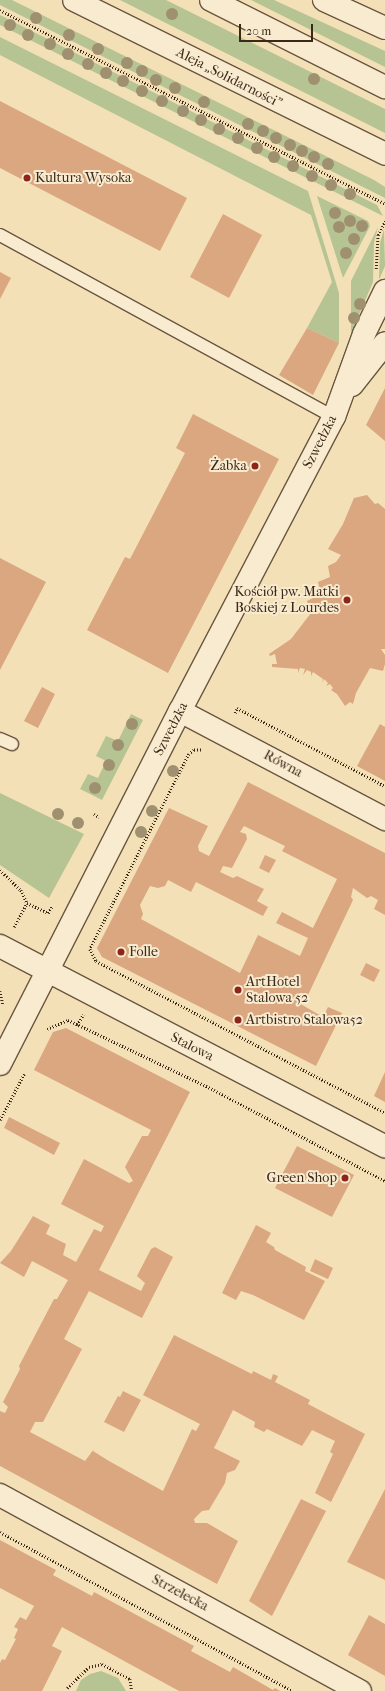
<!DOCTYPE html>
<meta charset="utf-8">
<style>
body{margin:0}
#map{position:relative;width:385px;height:1691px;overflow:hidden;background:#f4e0b6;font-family:"IM FELL French Canon",serif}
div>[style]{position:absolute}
.green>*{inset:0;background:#b6c392}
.building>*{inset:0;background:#daa781}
.path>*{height:2.5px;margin-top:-1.25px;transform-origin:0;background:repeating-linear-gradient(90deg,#3c2818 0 1px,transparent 0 3px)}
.roads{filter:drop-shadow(1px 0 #6a5640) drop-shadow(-1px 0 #6a5640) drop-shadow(0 1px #6a5640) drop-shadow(0 -1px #6a5640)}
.service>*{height:12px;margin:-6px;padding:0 6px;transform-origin:6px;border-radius:6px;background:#f8ebd0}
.minor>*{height:22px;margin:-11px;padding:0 11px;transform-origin:11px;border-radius:11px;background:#f8ebd0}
.tertiary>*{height:22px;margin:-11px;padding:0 11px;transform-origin:11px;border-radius:11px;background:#f8ebd0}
.secondary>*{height:22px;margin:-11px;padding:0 11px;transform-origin:11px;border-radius:11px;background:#f8ebd0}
.trees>*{width:12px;height:12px;margin:-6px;border-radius:50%;background:#9f9070}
.dots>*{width:11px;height:11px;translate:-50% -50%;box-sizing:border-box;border:2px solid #f8ebd0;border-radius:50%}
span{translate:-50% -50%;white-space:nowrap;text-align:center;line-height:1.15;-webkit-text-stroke:4px #f8ebd0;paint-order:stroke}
.street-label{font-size:14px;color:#3c2818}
.poi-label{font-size:14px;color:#3c2818}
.left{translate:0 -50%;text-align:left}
.right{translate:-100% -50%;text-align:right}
.scale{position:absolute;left:239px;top:24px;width:74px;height:18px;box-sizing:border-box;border:2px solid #3c2818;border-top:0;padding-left:5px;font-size:12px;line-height:14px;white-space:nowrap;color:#3c2818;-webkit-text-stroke:3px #f8ebd0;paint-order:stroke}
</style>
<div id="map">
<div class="green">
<i style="clip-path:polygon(0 0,12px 0,374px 180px,385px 187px,385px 198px,0 5px)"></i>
<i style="clip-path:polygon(120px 0,166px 0,385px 109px,385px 133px)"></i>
<i style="clip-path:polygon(251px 0,274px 0,385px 51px,385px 67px)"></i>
<i style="clip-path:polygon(0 15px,377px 205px,383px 216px,0 25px)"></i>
<i style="clip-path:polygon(0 37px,308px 191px,339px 293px,339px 343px,307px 328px,332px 282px,311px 215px,0 55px)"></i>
<i style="clip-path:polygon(317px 196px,368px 221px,370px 226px,343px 278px)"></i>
<i style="clip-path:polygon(378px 227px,374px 243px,373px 282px,355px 324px,351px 347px,351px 281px)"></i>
<i style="clip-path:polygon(384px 229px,385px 266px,379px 280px,380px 243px)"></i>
<i style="clip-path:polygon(131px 714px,143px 720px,102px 800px,80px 789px,88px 774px,98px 778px,106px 761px,96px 756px,106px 736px,118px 741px)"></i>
<i style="clip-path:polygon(0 793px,84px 834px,49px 898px,0 865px)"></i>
<i style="clip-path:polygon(101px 1671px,118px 1678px,126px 1691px,76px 1691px,81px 1680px,90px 1674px)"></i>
</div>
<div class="building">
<i style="clip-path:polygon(0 101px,187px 198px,160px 251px,0 168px)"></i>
<i style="clip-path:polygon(223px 214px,262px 235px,229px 298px,190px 277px)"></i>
<i style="clip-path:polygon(0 272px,11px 278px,0 299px)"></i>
<i style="clip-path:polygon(307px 328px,339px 343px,313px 395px,279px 375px)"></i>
<i style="clip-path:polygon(385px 388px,385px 441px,366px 425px)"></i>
<i style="clip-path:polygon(193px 414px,279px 459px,168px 673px,87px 630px,125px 557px,130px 559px,185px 453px,176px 448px)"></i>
<i style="clip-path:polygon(367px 495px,375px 504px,378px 503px,385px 509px,385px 649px,381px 649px,385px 655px,385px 664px,383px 671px,370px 668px,356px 693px,353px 704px,350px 702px,345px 706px,337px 694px,331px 690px,333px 688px,330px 684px,326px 686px,328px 683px,324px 679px,322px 683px,323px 679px,313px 672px,311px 676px,311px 672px,307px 670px,303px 675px,305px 669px,300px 668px,298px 673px,298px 669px,272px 667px,272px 664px,277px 664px,275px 654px,270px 656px,269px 654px,291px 639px,311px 613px,307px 601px,321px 594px,318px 582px,330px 577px,328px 566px,336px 562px,341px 555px,328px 549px,343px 524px,354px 498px)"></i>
<i style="clip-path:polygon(0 558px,46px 582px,0 670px)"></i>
<i style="clip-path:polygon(42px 687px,55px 694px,38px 728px,24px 721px)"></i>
<i style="clip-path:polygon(380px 724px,385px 727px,385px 781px,357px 766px)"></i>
<i style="clip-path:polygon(evenodd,248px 782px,385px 853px,385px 915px,374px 909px,378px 900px,371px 896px,367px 898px,353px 888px,351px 897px,353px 900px,308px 995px,299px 997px,297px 1002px,323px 1017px,328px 1007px,342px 1013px,316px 1066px,102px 957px,97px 948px,169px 808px,208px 826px,198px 846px,199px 851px,209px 856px,248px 782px,244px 826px,285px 846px,282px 851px,337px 879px,313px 928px,282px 912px,276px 923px,308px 938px,300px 956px,258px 935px,240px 973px,141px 919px,143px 914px,140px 905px,150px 886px,158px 888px,165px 886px,168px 880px,191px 892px,196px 882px,263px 916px,268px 907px,257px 901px,264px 889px,237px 876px,233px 878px,220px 872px,223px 866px,232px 868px,247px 839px,246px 834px,240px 832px,244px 826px)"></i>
<i style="clip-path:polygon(265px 855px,276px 860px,269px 873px,259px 868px)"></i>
<i style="clip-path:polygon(366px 963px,380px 970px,374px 982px,360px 975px)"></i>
<i style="clip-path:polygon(66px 1028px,190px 1092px,99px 1270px,141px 1291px,145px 1283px,137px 1276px,151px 1249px,155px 1247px,173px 1257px,142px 1318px,89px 1291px,64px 1339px,82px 1349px,43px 1422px,35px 1422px,30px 1432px,85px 1461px,94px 1449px,93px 1451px,109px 1461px,163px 1491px,192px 1429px,196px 1431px,200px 1424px,143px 1395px,174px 1335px,252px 1374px,253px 1371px,271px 1380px,273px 1374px,278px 1376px,275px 1382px,310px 1400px,308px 1404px,365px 1434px,331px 1502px,315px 1493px,333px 1454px,330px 1452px,335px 1441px,312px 1430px,302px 1446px,267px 1429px,264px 1432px,254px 1427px,255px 1422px,233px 1410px,214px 1448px,240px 1461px,235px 1470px,227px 1473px,225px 1483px,209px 1510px,202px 1511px,194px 1519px,195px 1523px,207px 1523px,238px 1541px,217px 1584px,0 1466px,0 1411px,5px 1413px,8px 1407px,3px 1402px,20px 1369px,19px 1366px,54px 1299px,57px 1299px,68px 1280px,32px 1261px,24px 1277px,0 1263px,11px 1251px,33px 1216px,50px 1225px,46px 1234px,66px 1244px,63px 1255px,76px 1262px,94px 1229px,101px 1232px,104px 1226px,61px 1204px,84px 1159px,129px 1183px,133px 1181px,125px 1167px,142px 1136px,148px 1136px,151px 1130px,34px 1070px,53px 1032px)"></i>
<i style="clip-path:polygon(385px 1072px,385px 1102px,374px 1096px)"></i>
<i style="clip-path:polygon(9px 1117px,60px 1143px,54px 1155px,4px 1128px)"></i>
<i style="clip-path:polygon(297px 1146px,354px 1175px,332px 1217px,275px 1188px)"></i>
<i style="clip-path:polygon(256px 1225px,271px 1233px,266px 1242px,274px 1247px,275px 1250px,306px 1267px,305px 1271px,325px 1281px,304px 1320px,253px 1295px,241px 1291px,236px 1300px,222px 1293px)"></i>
<i style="clip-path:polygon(315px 1259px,333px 1268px,328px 1279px,310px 1271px)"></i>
<i style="clip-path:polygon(123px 1391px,141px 1400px,124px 1432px,104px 1422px,118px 1396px,120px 1397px)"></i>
<i style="clip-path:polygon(385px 1489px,385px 1580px,347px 1562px)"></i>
<i style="clip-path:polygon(301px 1499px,326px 1511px,272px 1616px,249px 1601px)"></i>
<i style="clip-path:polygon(0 1540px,56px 1570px,53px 1575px,64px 1581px,92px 1596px,94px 1592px,194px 1646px,191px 1651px,230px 1672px,233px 1667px,273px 1690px,275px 1688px,280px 1691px,179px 1691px,62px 1627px,52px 1646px,62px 1651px,42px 1691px,0 1691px,0 1663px,2px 1659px,5px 1660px,16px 1639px,14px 1638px,18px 1629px,14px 1627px,20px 1617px,26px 1620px,34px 1606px,0 1588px)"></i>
<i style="clip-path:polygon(369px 1615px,385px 1624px,385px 1676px,348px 1655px)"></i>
</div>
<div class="path">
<i style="left:0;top:10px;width:431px;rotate:26.7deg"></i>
<i style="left:376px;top:269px;width:34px;rotate:-87deg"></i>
<i style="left:378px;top:235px;width:16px;rotate:-63deg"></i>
<i style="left:235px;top:713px;width:5px;rotate:-68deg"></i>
<i style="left:237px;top:708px;width:167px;rotate:27.8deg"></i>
<i style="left:201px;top:750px;width:7px;rotate:180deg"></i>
<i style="left:194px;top:750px;width:6px;rotate:141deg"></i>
<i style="left:189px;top:754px;width:219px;rotate:116.9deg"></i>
<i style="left:90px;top:949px;width:13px;rotate:63deg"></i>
<i style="left:96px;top:961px;width:327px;rotate:27.7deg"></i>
<i style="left:94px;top:814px;width:6px;rotate:31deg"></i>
<i style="left:0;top:870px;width:29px;rotate:44deg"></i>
<i style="left:21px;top:890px;width:14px;rotate:65deg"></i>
<i style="left:14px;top:927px;width:27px;rotate:-62deg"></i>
<i style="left:27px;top:903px;width:23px;rotate:25deg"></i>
<i style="left:48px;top:913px;width:8px;rotate:-60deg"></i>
<i style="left:0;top:991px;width:13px;rotate:77deg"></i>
<i style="left:77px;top:1025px;width:12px;rotate:-59deg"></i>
<i style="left:47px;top:1029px;width:23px;rotate:-23deg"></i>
<i style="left:68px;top:1020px;width:162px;rotate:25.6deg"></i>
<i style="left:214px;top:1090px;width:194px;rotate:28deg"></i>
<i style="left:0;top:1120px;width:52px;rotate:-62.4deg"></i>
<i style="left:0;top:1532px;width:333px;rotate:28.5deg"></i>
<i style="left:67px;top:1688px;width:30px;rotate:-44deg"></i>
<i style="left:89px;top:1667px;width:13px;rotate:-13deg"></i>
<i style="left:102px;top:1664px;width:32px;rotate:28deg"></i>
<i style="left:130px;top:1679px;width:12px;rotate:81deg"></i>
</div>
<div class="roads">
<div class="service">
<i style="left:0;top:235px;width:380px;rotate:28.6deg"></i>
<i style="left:0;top:739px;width:13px;rotate:23deg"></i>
</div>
<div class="minor">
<i style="left:324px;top:0;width:67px;rotate:24.7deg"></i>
<i style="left:180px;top:711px;width:232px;rotate:27.8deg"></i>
<i style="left:0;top:946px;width:434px;rotate:27.5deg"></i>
<i style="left:0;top:1495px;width:410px;rotate:28.6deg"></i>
</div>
<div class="tertiary">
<i style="left:352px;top:385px;width:53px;rotate:-51.8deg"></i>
<i style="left:0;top:1064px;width:396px;rotate:-63deg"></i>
<i style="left:180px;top:711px;width:332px;rotate:-62.4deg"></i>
<i style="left:334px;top:417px;width:88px;rotate:-70.1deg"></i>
<i style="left:364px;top:334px;width:48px;rotate:-64deg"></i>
</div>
<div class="secondary">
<i style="left:74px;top:0;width:347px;rotate:26.3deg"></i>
<i style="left:211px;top:0;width:195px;rotate:26.6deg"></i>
</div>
</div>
<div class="trees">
<i style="left:172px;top:14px"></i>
<i style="left:36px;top:18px"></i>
<i style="left:10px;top:25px"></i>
<i style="left:28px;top:35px"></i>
<i style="left:69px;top:35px"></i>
<i style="left:50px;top:44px"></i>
<i style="left:98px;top:49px"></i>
<i style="left:68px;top:54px"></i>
<i style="left:127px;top:63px"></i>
<i style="left:88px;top:64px"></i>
<i style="left:142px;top:71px"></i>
<i style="left:106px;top:73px"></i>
<i style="left:314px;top:79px"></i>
<i style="left:156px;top:80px"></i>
<i style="left:123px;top:81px"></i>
<i style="left:175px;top:88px"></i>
<i style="left:142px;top:91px"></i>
<i style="left:162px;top:101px"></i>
<i style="left:204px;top:102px"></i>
<i style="left:183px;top:111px"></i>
<i style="left:201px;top:120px"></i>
<i style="left:248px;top:124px"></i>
<i style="left:219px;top:129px"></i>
<i style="left:263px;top:131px"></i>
<i style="left:238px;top:138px"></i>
<i style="left:276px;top:138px"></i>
<i style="left:290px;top:145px"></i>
<i style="left:257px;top:148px"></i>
<i style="left:302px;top:151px"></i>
<i style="left:274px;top:157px"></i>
<i style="left:314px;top:157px"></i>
<i style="left:328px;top:164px"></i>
<i style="left:293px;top:166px"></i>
<i style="left:312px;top:176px"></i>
<i style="left:331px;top:185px"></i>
<i style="left:350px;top:194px"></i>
<i style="left:335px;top:213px"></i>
<i style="left:350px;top:221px"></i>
<i style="left:362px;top:226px"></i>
<i style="left:339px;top:227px"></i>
<i style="left:354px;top:239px"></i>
<i style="left:346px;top:253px"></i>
<i style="left:360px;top:304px"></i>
<i style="left:354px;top:318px"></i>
<i style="left:132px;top:724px"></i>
<i style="left:118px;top:745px"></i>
<i style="left:109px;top:765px"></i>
<i style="left:173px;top:771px"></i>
<i style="left:95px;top:788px"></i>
<i style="left:152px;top:811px"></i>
<i style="left:58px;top:814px"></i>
<i style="left:78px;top:823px"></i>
<i style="left:141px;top:832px"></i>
</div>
<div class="dots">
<i style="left:27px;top:178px;background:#8f2418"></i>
<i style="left:255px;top:466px;background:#8f2418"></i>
<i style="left:347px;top:600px;background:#8f2418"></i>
<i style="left:121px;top:952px;background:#8f2418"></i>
<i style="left:238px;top:990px;background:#8f2418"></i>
<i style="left:238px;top:1020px;background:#8f2418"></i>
<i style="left:345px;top:1178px;background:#8f2418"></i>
</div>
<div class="street-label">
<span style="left:229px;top:78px;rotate:27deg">Aleja „Solidarności”</span>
<span style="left:320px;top:442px;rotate:-63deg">Szwedzka</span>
<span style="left:171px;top:729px;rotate:-63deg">Szwedzka</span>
<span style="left:283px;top:764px;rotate:28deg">Równa</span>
<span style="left:192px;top:1047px;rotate:27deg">Stalowa</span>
<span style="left:180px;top:1593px;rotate:28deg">Strzelecka</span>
</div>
<div class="poi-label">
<span class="left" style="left:35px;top:178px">Kultura Wysoka</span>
<span class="right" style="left:247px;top:466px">Żabka</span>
<span class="right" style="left:339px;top:600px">Kościół pw. Matki<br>Boskiej z Lourdes</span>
<span class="left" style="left:129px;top:952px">Folle</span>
<span class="left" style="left:246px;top:990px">ArtHotel<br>Stalowa 52</span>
<span class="left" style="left:246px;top:1020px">Artbistro Stalowa52</span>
<span class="right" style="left:337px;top:1178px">Green Shop</span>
</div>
<div class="scale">20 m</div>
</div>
